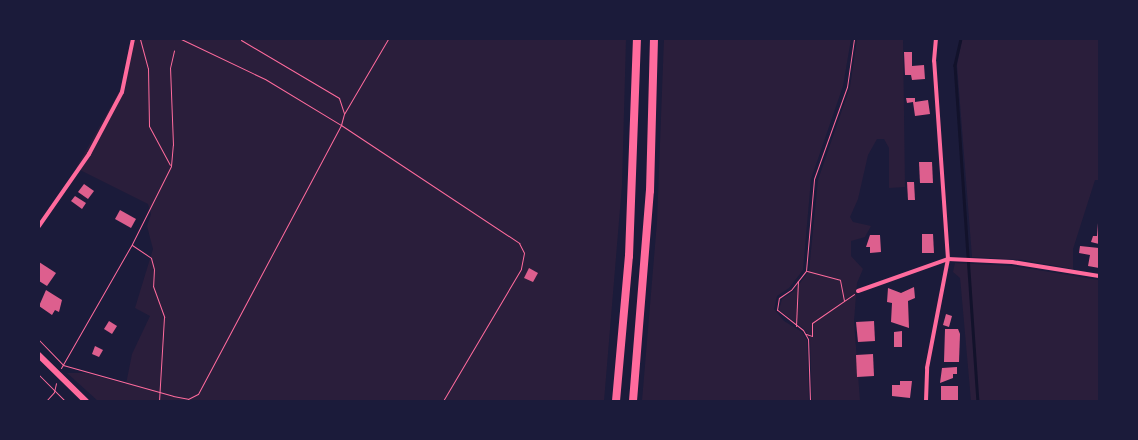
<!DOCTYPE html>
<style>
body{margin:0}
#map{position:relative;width:1138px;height:440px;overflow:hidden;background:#1b1b3a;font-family:Montserrat,sans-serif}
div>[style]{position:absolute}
.green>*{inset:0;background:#2a1e3b}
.stream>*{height:2.5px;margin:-1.25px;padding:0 1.25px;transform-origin:1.25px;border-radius:1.25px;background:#12122b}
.building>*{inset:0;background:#dd5f8e}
.path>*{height:1px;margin:-0.5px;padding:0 0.5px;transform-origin:0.5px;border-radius:0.5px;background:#ff6b9d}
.minor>*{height:4px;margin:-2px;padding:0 2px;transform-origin:2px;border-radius:2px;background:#ff6b9d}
.secondary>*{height:5.5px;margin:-2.75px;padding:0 2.75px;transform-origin:2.75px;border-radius:2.75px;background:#ff6b9d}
.motorway>*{height:8px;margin:-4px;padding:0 4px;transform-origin:4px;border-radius:4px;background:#ff6b9d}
span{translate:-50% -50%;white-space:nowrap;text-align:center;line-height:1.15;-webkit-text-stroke:4.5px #1b1b3a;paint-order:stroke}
.frame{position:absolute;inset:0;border:40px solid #1b1b3a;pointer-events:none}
</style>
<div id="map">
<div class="green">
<i style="clip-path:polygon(131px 39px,626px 39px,622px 185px,604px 401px,98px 401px,67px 373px,86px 373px,126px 384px,132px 354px,150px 316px,135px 308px,153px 249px,147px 226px,151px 214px,148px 204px,76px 168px,120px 90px)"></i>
<i style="clip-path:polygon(664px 39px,851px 39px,843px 86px,811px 179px,803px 270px,789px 288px,777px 296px,774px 309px,784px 321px,802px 332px,807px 340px,809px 401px,642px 401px,657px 222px)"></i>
<i style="clip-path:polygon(857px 39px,903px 39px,905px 187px,889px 188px,889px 148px,884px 139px,877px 139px,868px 155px,858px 199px,850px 217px,853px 222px,871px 226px,865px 237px,851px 241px,851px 256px,863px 269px,857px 283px,854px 321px,860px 401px,812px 401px,810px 339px,804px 329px,779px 310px,782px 299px,794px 291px,809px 271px,818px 180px,850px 87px)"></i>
<i style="clip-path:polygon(962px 39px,1099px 39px,1099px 180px,1095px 180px,1073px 249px,1073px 269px,1023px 260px,972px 257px,957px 65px)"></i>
<i style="clip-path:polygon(955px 263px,1013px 266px,1099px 280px,1099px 401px,971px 401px,961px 288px,960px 278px,953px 272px)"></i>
</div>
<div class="stream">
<i style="left:961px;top:39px;width:27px;rotate:103deg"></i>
<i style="left:955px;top:65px;width:337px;rotate:86.1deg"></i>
</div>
<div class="building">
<i style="clip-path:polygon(904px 52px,912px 52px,912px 66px,924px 65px,925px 79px,912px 80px,911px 75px,905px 75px)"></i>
<i style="clip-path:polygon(906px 98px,915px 98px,915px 102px,928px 100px,930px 114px,915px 116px,913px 102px,907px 103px)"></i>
<i style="clip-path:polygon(919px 162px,932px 162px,933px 183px,920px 183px)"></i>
<i style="clip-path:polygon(907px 182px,914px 182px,915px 200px,908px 200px)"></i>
<i style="clip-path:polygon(84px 184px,94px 191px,88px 199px,78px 192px)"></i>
<i style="clip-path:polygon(75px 196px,86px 203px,82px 209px,71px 201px)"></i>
<i style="clip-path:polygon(120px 210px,136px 219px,131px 228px,115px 219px)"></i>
<i style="clip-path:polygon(1098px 223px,1099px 223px,1099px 244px,1091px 242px,1093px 236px,1097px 236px)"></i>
<i style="clip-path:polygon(922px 234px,933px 234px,934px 253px,922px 253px)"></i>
<i style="clip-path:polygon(870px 235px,880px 235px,881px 252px,870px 253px,870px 247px,866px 247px)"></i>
<i style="clip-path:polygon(1080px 246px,1099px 248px,1099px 268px,1088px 266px,1090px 255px,1079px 253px)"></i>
<i style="clip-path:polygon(39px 262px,56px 273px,47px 286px,39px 281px)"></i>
<i style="clip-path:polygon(529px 268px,538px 273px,533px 282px,524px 278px)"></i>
<i style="clip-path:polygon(914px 287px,915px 298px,908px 301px,909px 328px,891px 322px,892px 303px,887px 302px,888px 288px,901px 293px)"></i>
<i style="clip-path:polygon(46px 290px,62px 300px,59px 312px,55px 310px,52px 315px,39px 306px)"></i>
<i style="clip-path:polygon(946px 314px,952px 316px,949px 327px,943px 325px)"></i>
<i style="clip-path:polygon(109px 321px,117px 326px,112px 334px,104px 329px)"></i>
<i style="clip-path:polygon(874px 321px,875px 341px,858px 342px,856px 322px)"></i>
<i style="clip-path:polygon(945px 329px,958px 329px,960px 334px,959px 362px,944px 362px)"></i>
<i style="clip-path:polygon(902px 331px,902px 347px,894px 347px,894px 332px)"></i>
<i style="clip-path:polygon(95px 346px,103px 350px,99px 357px,92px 354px)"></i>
<i style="clip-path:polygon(873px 354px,874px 376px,857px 377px,856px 355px)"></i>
<i style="clip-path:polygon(957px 367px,957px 374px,953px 374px,953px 378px,940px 383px,942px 368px)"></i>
<i style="clip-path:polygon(900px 381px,912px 381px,910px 398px,892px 396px,892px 385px,900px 385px)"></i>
<i style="clip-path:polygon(941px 386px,958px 386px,958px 401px,941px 401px)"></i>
</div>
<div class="path">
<i style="left:140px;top:39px;width:30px;rotate:75deg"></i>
<i style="left:148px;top:68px;width:58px;rotate:89deg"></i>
<i style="left:149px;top:126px;width:44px;rotate:61.7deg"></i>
<i style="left:181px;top:39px;width:93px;rotate:25.5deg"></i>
<i style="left:265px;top:79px;width:89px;rotate:31.2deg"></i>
<i style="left:341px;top:125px;width:214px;rotate:33.5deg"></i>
<i style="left:519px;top:243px;width:11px;rotate:63deg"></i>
<i style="left:524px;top:253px;width:16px;rotate:101deg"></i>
<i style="left:521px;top:269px;width:153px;rotate:120.6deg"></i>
<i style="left:241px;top:40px;width:114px;rotate:30.6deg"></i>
<i style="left:339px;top:98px;width:16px;rotate:72deg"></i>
<i style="left:132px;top:245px;width:23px;rotate:34deg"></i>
<i style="left:151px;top:258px;width:11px;rotate:75deg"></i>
<i style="left:154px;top:269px;width:17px;rotate:93deg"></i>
<i style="left:153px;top:286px;width:33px;rotate:70deg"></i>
<i style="left:164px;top:317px;width:84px;rotate:93.4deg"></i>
<i style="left:807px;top:271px;width:34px;rotate:15deg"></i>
<i style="left:840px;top:280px;width:21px;rotate:79deg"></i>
<i style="left:796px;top:326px;width:45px;rotate:-87.5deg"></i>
<i style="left:806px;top:334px;width:6px;rotate:18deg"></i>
<i style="left:812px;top:336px;width:13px;rotate:-90deg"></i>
<i style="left:812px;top:323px;width:51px;rotate:-34.6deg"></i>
<i style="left:39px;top:340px;width:35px;rotate:46deg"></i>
<i style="left:63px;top:365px;width:114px;rotate:15.7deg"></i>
<i style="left:173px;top:396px;width:15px;rotate:11deg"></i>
<i style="left:188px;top:399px;width:11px;rotate:-27deg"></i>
<i style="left:198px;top:394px;width:305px;rotate:-62deg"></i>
<i style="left:341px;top:125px;width:11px;rotate:-75deg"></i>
<i style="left:344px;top:114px;width:87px;rotate:-59.6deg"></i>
<i style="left:61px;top:368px;width:143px;rotate:-60.2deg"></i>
<i style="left:132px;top:244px;width:87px;rotate:-63.4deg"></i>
<i style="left:171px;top:166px;width:21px;rotate:-85deg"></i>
<i style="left:173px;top:145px;width:77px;rotate:-92.2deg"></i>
<i style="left:170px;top:68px;width:18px;rotate:-77deg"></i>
<i style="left:39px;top:375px;width:37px;rotate:45deg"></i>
<i style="left:46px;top:401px;width:12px;rotate:-48deg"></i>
<i style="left:54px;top:392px;width:9px;rotate:-77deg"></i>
<i style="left:810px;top:401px;width:62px;rotate:-91.8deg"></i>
<i style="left:808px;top:339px;width:10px;rotate:-119deg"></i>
<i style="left:803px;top:330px;width:33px;rotate:-142deg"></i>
<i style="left:777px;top:310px;width:12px;rotate:-81deg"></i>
<i style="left:779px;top:298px;width:14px;rotate:-34deg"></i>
<i style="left:791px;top:290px;width:24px;rotate:-52deg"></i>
<i style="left:806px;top:271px;width:92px;rotate:-85deg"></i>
<i style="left:814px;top:179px;width:98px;rotate:-70.3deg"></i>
<i style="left:847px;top:87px;width:49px;rotate:-81.7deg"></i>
</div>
<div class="minor">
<i style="left:39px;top:226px;width:88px;rotate:-55.2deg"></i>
<i style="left:89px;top:154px;width:70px;rotate:-62deg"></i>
<i style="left:122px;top:92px;width:54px;rotate:-78.3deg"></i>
<i style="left:858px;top:291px;width:96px;rotate:-19.6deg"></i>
<i style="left:948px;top:259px;width:64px;rotate:2.7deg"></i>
<i style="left:1012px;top:262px;width:88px;rotate:9.1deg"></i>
<i style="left:926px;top:401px;width:33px;rotate:-88deg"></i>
<i style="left:927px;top:368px;width:111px;rotate:-79.1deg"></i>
<i style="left:948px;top:259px;width:198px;rotate:-94deg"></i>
<i style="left:934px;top:61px;width:22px;rotate:-85deg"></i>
</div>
<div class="secondary">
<i style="left:39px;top:355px;width:66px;rotate:44.4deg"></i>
</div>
<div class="motorway">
<i style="left:616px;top:401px;width:146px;rotate:-84.9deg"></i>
<i style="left:629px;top:256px;width:217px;rotate:-87.9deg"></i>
<i style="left:633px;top:401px;width:211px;rotate:-85.4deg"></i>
<i style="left:650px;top:191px;width:152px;rotate:-88.5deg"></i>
</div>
<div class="frame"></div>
</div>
